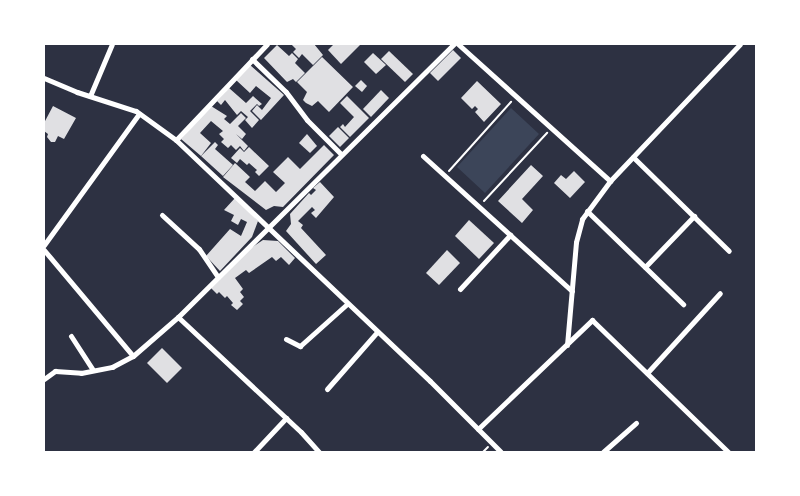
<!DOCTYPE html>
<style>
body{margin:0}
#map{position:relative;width:800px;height:496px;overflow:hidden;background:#2d3142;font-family:Roboto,sans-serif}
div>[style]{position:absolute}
.green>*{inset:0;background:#3c4559}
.building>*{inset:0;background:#e0e0e3}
.path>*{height:2px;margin:-1px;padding:0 1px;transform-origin:1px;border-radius:1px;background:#fff}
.minor>*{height:5px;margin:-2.5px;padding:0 2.5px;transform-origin:2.5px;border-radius:2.5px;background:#fff}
span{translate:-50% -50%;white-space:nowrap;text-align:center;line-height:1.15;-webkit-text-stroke:5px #fff;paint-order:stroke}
.frame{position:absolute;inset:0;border:45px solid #fff;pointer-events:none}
</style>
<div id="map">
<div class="green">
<i style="clip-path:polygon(511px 108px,539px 134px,485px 193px,457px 167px)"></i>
</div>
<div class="building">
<i style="clip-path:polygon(291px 44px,314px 44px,323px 55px,313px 65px,302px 54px,299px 58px,293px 52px,296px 49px)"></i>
<i style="clip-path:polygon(334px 44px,361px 44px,341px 64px,328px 50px)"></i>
<i style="clip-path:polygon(277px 45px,289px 56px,292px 53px,298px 59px,295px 63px,305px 73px,296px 82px,293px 79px,287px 82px,264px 58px)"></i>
<i style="clip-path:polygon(453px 50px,461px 58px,438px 81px,430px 73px)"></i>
<i style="clip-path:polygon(389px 51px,413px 74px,405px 82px,381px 59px)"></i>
<i style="clip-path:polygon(373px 53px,386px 65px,376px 74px,364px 62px)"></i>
<i style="clip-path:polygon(322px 57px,353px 87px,329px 112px,318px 101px,312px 106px,306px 103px,303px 100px,307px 92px,297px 82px)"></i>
<i style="clip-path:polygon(250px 65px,284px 95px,261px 120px,252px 111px,257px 105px,262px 110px,271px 98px,256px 86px,250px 93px,236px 80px)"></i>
<i style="clip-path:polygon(361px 80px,367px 86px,362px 92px,355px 86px)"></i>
<i style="clip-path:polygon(477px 81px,501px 104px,484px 122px,475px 112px,478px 109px,475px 106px,472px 109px,461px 98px)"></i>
<i style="clip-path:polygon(229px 88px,246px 103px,253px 96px,262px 104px,259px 106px,257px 104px,250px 111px,259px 120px,252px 128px,245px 120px,248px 117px,241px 111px,237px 115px,225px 100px,221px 105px,217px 101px)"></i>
<i style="clip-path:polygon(381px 90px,389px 98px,371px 117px,363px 109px)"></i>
<i style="clip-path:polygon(347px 96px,369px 118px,350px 137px,340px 127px,343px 124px,345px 127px,354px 117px,340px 103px)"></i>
<i style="clip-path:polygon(53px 106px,76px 118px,64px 139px,58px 136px,55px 142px,51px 142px,47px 137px,48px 134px,44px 131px,44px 123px)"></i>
<i style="clip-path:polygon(211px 106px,227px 116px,224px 119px,230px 124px,241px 113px,246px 118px,238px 126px,246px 134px,242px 139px,236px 134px,248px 146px,244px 151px,240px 146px,236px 150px,231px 145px,228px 148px,221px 142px,224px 139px,219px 134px,223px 131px,211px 121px,200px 133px,211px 143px,201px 156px,181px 139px)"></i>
<i style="clip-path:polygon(338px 127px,349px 138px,340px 147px,329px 136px)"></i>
<i style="clip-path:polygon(307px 134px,317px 146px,310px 153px,299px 143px)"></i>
<i style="clip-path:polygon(215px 142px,218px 145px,215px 149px,233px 165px,223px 176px,201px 156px)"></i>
<i style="clip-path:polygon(324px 145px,334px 155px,283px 207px,274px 206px,266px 210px,223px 177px,235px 163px,250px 177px,245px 182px,255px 191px,265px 181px,276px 192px,285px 183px,273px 172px,288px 157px,300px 169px)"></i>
<i style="clip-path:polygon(249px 147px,269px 166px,259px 176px,255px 172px,257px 170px,249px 163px,247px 165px,240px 159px,237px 163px,231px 158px,240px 148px,244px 152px)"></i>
<i style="clip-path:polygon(531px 165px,543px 176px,522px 199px,533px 210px,522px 223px,498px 201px)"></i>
<i style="clip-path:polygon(574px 171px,585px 182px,570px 198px,554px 183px,561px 175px,566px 179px)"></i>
<i style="clip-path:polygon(320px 182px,334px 197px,316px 218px,311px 213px,315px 210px,312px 207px,298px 221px,303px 225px,301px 228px,326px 255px,316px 264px,286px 231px,291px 224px,290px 214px,309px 193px,311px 195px,316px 190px,313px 188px)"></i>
<i style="clip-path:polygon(235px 198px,258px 221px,252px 237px,220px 271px,206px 256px,230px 229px,241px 236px,247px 222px,241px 219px,238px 225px,231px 221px,234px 215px,224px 210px)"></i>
<i style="clip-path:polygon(469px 220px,494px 243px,479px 259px,455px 236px)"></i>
<i style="clip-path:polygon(263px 240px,278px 241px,295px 258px,289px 265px,281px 257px,276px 261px,272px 257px,249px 273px,246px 270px,235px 278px,243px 289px,240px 292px,244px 297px,240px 301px,243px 304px,237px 310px,231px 305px,233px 303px,227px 296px,225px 298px,219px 292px,217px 294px,211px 288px,248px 250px)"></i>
<i style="clip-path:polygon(447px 250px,460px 263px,439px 285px,426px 273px)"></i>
<i style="clip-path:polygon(162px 348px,182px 368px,167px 383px,147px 363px)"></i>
</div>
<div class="path">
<i style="left:449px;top:171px;width:93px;rotate:-48.1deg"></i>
<i style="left:484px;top:201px;width:93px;rotate:-47.2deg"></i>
<i style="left:483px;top:452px;width:7px;rotate:-45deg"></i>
</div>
<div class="minor">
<i style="left:458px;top:44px;width:205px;rotate:42deg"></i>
<i style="left:252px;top:59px;width:47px;rotate:44.1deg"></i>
<i style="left:286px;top:92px;width:35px;rotate:53deg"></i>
<i style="left:307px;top:120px;width:48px;rotate:45deg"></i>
<i style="left:44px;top:78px;width:36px;rotate:23deg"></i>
<i style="left:77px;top:92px;width:62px;rotate:17.9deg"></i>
<i style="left:136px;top:111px;width:49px;rotate:35.9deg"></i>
<i style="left:176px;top:140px;width:350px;rotate:43.5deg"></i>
<i style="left:430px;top:381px;width:100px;rotate:45deg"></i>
<i style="left:90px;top:96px;width:56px;rotate:-67.1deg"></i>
<i style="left:176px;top:140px;width:132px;rotate:-46.5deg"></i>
<i style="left:423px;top:156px;width:201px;rotate:42.2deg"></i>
<i style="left:633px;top:157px;width:134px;rotate:44.4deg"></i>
<i style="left:587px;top:211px;width:134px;rotate:44.1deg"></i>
<i style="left:162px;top:215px;width:50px;rotate:42.6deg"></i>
<i style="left:199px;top:249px;width:34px;rotate:56deg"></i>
<i style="left:44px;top:245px;width:162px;rotate:-54.1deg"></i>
<i style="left:44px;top:250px;width:138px;rotate:50deg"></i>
<i style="left:645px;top:267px;width:71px;rotate:-46.1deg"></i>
<i style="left:460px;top:289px;width:74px;rotate:-47.2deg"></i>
<i style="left:178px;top:317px;width:168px;rotate:43.1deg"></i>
<i style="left:301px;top:432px;width:27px;rotate:48deg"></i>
<i style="left:71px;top:336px;width:40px;rotate:57.1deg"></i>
<i style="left:286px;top:339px;width:16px;rotate:27deg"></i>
<i style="left:300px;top:346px;width:63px;rotate:-41.8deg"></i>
<i style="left:567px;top:345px;width:103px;rotate:-85deg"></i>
<i style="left:576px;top:242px;width:24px;rotate:-75deg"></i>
<i style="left:582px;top:219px;width:47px;rotate:-53.6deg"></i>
<i style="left:610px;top:181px;width:189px;rotate:-46.5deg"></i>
<i style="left:647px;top:373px;width:108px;rotate:-47.6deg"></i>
<i style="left:44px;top:379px;width:14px;rotate:-36deg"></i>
<i style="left:55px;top:371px;width:26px;rotate:4deg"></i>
<i style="left:81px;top:373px;width:32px;rotate:-11deg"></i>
<i style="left:112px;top:367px;width:24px;rotate:-28deg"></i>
<i style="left:133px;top:356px;width:60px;rotate:-40.9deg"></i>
<i style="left:178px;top:317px;width:388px;rotate:-44.7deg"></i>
<i style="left:327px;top:389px;width:76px;rotate:-48.7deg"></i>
<i style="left:478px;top:429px;width:158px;rotate:-43.7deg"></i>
<i style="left:592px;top:320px;width:190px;rotate:44.1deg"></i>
<i style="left:254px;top:452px;width:47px;rotate:-46.7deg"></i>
<i style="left:603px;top:452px;width:44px;rotate:-41.3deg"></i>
</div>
<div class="frame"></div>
</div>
